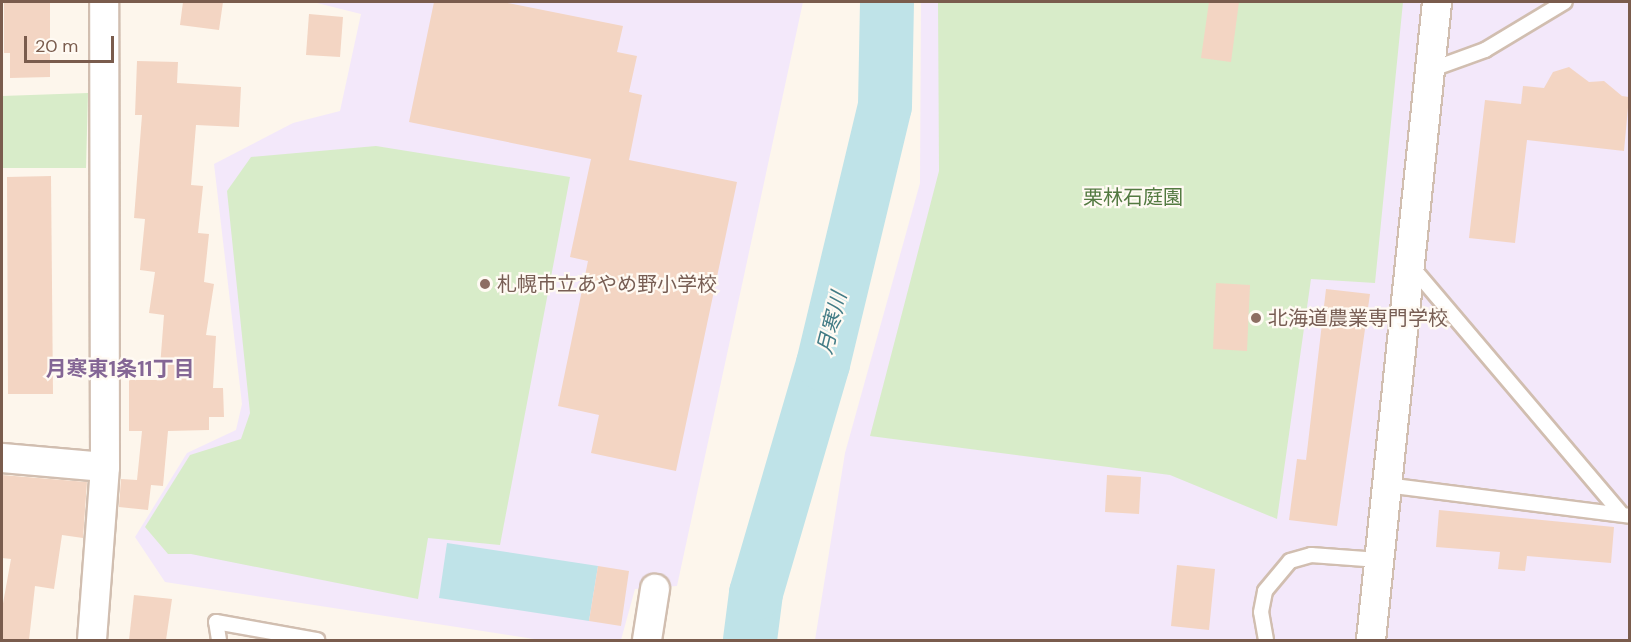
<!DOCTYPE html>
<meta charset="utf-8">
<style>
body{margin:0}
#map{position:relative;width:1631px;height:642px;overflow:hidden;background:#fdf6ec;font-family:"DM Sans","Noto Sans JP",sans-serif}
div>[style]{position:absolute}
.education>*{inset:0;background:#f3e8fa}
.green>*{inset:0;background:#d8ecc9}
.water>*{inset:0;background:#bfe3e8}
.river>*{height:54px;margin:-27px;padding:0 27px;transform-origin:27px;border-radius:27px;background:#bfe3e8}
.building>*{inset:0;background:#f3d5c3}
.roads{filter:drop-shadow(2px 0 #d1beb0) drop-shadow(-2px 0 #d1beb0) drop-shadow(0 2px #d1beb0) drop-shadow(0 -2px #d1beb0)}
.service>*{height:14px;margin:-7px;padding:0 7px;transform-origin:7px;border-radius:7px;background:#fff}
.minor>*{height:28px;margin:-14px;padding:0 14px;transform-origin:14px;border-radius:14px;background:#fff}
.dots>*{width:16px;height:16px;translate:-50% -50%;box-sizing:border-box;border:3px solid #fffaf3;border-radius:50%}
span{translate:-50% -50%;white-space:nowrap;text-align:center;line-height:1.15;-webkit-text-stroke:4.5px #fffaf3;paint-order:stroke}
.park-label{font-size:20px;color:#537a41}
.education-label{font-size:20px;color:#785e54}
.left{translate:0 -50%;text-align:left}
.water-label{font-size:21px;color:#437c86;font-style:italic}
.neighbourhood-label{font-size:21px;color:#846695;font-weight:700}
.frame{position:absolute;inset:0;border:3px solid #7a5c4d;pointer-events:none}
.scale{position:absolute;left:24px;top:36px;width:90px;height:27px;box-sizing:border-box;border:3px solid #7a5c4d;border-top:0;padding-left:8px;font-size:18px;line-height:21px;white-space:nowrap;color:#7a5c4d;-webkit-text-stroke:4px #fffaf3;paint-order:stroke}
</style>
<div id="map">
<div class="education">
<i style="clip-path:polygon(313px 2px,803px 2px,677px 586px,635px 589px,621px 640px,541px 640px,165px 582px,135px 537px,187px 453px,236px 430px,242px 404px,214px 164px,293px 123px,340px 111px,361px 14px)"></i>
<i style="clip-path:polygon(921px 2px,1629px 2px,1629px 640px,815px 640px,845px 453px,920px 183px)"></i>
</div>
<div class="green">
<i style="clip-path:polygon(938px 2px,1403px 2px,1375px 283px,1311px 279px,1277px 519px,1170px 475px,870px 436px,939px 171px)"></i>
<i style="clip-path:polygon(88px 93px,86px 168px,2px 168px,2px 96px)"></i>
<i style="clip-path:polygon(376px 146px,570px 177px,500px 545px,428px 538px,418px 599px,191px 554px,168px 554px,145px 527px,190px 455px,241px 439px,250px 413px,227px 191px,251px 157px)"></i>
</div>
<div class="water">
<i style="clip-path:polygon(447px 543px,598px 566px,589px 621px,439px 598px)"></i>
</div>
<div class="river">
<i style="left:750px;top:640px;width:47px;rotate:-82.7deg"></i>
<i style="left:756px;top:593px;width:239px;rotate:-73.7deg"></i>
<i style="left:823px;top:364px;width:265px;rotate:-76.5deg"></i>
<i style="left:885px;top:106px;width:104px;rotate:-88.9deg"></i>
</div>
<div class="building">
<i style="clip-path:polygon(4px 2px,50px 2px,50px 77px,10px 78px,10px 53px,4px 53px)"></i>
<i style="clip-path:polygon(183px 2px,223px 2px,219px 30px,180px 25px)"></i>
<i style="clip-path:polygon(434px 2px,503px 2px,623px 26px,617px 52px,637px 56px,629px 92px,642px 95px,629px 160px,737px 182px,676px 471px,591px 453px,599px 415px,558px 406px,588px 261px,570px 257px,591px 159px,409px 122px)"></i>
<i style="clip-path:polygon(1209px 2px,1239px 2px,1231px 62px,1201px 58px)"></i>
<i style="clip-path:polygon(309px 14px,343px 17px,340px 57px,306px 55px)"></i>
<i style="clip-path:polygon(137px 61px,178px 62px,177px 83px,241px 87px,239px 127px,196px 125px,191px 185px,203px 186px,198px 233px,209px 234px,204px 282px,214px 284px,206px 335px,216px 336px,213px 388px,223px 388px,224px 417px,209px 417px,209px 430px,168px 431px,163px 486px,151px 485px,148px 510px,119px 507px,121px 479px,137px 480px,142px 431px,129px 431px,129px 380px,159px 380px,164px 315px,149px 313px,155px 272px,140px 270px,145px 219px,134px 218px,142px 115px,135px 115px)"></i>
<i style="clip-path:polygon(1569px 67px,1589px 82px,1604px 81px,1622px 96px,1629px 97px,1624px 151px,1527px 140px,1515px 243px,1469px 238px,1485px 100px,1521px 104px,1523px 86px,1544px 88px,1553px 72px)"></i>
<i style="clip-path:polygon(51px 176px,53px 394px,8px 394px,7px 177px)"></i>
<i style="clip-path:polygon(1216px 283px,1250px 285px,1247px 351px,1213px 349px)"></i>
<i style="clip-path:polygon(1326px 289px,1370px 294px,1337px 526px,1289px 520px,1297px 459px,1306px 460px)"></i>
<i style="clip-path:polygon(2px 475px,87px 482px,83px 538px,62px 535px,54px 589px,35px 586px,29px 640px,2px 640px,2px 609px,11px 559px,2px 558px)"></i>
<i style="clip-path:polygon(1107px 475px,1141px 477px,1139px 514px,1105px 512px)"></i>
<i style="clip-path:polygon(1439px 510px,1614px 527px,1611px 563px,1527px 556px,1525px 571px,1498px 569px,1500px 552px,1436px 547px)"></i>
<i style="clip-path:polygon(1177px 565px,1215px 569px,1209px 630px,1171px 626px)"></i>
<i style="clip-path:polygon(598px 566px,629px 571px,621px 626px,589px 621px)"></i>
<i style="clip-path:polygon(134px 595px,172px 599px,166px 640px,129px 640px)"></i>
</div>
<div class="roads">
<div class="service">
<i style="left:1430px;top:70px;width:59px;rotate:-20deg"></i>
<i style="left:1485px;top:50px;width:93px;rotate:-31deg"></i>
<i style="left:1412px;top:267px;width:321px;rotate:49.7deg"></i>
<i style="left:1386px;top:485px;width:246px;rotate:7.2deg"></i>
<i style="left:219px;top:640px;width:18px;rotate:-99deg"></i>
<i style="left:216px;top:622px;width:103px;rotate:10.1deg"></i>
<i style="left:1266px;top:640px;width:28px;rotate:-100deg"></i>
<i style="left:1261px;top:612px;width:21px;rotate:-79deg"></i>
<i style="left:1265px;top:591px;width:39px;rotate:-50deg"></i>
<i style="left:1290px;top:561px;width:22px;rotate:-16deg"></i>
<i style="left:1311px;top:555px;width:68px;rotate:4.2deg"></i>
</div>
<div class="minor">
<i style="left:2px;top:458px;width:103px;rotate:5deg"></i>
<i style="left:92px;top:640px;width:173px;rotate:-85.7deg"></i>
<i style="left:105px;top:467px;width:465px;rotate:-90.1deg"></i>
<i style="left:647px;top:640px;width:52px;rotate:-81.1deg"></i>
<i style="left:1371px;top:640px;width:641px;rotate:-84.09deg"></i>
</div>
</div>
<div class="dots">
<i style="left:485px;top:284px;background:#8d6e63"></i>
<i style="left:1256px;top:318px;background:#8d6e63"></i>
</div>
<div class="park-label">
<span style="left:1133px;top:197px">栗林石庭園</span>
</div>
<div class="education-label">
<span class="left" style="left:497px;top:284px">札幌市立あやめ野小学校</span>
<span class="left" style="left:1268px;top:318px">北海道農業専門学校</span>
</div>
<div class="water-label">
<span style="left:832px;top:323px;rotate:-76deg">月寒川</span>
</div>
<div class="neighbourhood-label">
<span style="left:120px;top:369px">月寒東1条11丁目</span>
</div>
<div class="frame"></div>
<div class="scale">20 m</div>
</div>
